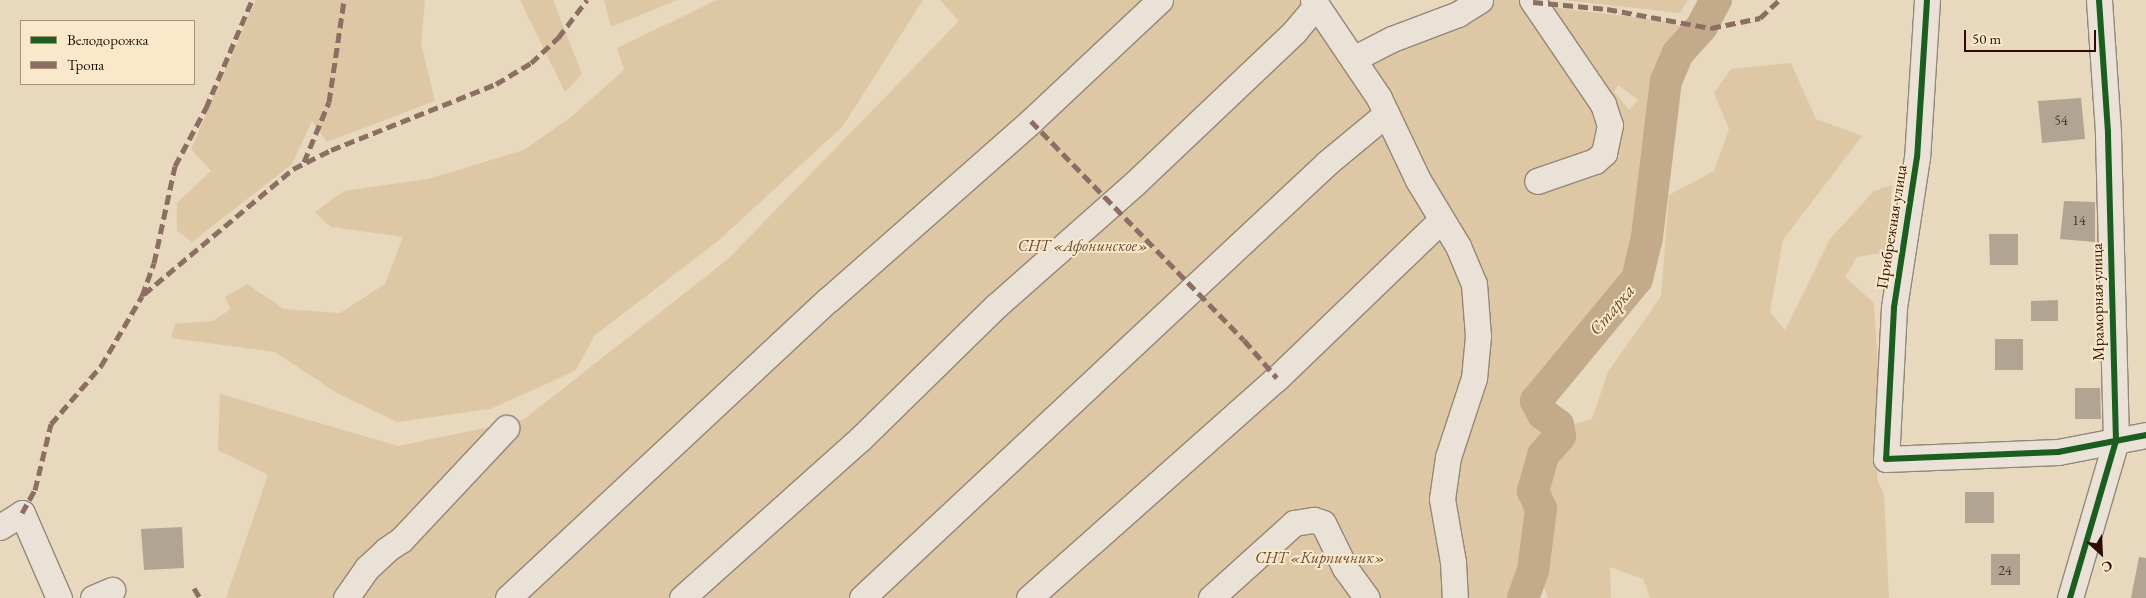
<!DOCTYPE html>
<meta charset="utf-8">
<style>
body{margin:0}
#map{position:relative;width:2146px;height:598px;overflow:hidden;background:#e7d8be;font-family:"EB Garamond",serif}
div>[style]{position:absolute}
.green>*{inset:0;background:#ddc7a5}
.river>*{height:32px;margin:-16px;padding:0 16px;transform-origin:16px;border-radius:16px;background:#c3aa8a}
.building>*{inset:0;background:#b1a492}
.roads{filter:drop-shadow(1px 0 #938778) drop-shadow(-1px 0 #938778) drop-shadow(0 1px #938778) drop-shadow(0 -1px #938778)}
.minor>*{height:25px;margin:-12.5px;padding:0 12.5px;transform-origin:12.5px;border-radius:12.5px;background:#eae2d6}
.quiet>*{height:5px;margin-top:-2.5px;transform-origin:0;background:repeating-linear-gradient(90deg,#8d6e63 0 10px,transparent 0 15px)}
.cycleway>*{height:6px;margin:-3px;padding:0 3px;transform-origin:3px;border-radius:3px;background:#1b5e20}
span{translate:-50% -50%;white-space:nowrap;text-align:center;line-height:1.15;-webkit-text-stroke:4px #fae8ca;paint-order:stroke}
.number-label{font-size:14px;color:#4e3326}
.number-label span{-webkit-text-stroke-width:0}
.street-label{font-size:16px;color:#2d0d02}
.park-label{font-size:16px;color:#684934;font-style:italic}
.water-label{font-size:18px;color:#694b35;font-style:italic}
.legend{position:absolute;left:20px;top:20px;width:175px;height:65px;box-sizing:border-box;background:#fae8ca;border:1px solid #a8907a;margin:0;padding:6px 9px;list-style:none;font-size:15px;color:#2d0d02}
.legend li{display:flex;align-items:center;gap:10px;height:25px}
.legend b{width:25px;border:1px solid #a8907a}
.north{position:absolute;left:2076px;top:528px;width:50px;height:50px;-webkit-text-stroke:4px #fae8ca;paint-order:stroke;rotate:155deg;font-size:14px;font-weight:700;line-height:20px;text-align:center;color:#2d0d02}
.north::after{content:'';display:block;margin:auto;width:18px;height:22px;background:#2d0d02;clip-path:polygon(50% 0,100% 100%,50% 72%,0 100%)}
.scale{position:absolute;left:1964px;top:30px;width:132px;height:22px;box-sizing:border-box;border:2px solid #2d0d02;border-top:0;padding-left:6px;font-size:15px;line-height:18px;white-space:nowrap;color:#2d0d02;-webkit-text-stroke:4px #fae8ca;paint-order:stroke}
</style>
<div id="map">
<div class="green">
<i style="clip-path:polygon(256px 0,425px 0,421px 43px,435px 101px,327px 142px,312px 121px,292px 164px,192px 242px,177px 231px,177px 203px,211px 171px,191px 149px)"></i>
<i style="clip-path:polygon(520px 0,553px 0,582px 74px,565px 92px)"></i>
<i style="clip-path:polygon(604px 0,677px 0,611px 27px)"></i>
<i style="clip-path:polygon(717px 0,923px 0,843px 126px,718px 241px,595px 335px,575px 371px,490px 409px,397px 422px,337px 393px,275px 352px,171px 338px,175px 324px,213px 321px,231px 309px,225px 297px,247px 284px,284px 309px,340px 313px,385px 284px,403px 237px,331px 227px,315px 212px,344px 191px,428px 179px,524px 150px,571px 117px,624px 70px,617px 48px)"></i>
<i style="clip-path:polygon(evenodd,940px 0,1309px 0,1351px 65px,1481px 0,1545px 0,1550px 7px,1664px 21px,1693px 30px,1659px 76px,1651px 137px,1657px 144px,1647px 237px,1637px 279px,1536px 401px,1543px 414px,1558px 425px,1560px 436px,1543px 456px,1533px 491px,1541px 509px,1533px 571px,1523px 598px,226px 598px,268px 475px,218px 450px,220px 394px,398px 446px,523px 420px,727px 260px,959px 21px,940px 0,1618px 85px,1638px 100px,1629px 110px,1614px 92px,1618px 85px)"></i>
<i style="clip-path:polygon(1564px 0,1688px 0,1680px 13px)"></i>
<i style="clip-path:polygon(1791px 63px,1816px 119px,1862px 136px,1783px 240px,1770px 312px,1785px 330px,1830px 239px,1874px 191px,1892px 185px,1887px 252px,1857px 257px,1845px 277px,1874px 303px,1881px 420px,1877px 479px,1884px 495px,1889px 598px,1650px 598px,1643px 579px,1610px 567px,1611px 598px,1548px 598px,1542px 581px,1551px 507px,1542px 494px,1553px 460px,1575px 424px,1592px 419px,1608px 372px,1661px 296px,1669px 195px,1714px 171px,1729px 129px,1714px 93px,1731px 69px)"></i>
</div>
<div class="river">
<i style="left:1523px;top:598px;width:29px;rotate:-70deg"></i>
<i style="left:1533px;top:571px;width:63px;rotate:-82.6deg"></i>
<i style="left:1541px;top:509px;width:20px;rotate:-114deg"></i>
<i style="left:1533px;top:491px;width:37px;rotate:-74deg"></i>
<i style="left:1543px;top:455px;width:25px;rotate:-48deg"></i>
<i style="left:1560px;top:436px;width:11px;rotate:-100deg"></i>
<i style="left:1558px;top:425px;width:19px;rotate:-144deg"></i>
<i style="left:1543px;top:414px;width:15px;rotate:-118deg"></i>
<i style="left:1536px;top:401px;width:158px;rotate:-50.4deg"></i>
<i style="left:1637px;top:279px;width:43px;rotate:-76.6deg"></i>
<i style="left:1647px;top:237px;width:157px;rotate:-83.1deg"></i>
<i style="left:1666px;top:81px;width:30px;rotate:-67deg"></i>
<i style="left:1678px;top:53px;width:36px;rotate:-48deg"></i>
<i style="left:1702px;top:26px;width:30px;rotate:-62deg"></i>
</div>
<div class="building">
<i style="clip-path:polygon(2081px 98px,2085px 139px,2042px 143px,2038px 101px)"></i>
<i style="clip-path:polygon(2064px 201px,2095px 202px,2095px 242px,2060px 239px)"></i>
<i style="clip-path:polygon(1989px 234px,2018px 234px,2018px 265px,1990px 265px)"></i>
<i style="clip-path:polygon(2058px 300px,2058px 321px,2031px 321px,2031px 301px)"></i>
<i style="clip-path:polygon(1995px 339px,2023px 339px,2023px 370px,1995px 370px)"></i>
<i style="clip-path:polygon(2075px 388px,2100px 388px,2101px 419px,2075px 419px)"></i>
<i style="clip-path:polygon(1965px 492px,1994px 492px,1994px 523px,1965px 523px)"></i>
<i style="clip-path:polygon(182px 527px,184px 568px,144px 570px,141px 529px)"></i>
<i style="clip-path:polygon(1991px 554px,2020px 554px,2020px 585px,1991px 585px)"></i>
<i style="clip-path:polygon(2139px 557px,2146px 558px,2146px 598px,2131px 598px)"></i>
</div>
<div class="roads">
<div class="minor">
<i style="left:1313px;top:0;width:118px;rotate:56deg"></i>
<i style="left:1379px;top:98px;width:91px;rotate:64.6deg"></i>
<i style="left:1418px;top:180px;width:77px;rotate:58.8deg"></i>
<i style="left:1458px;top:246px;width:41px;rotate:67.2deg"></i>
<i style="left:1474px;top:284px;width:52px;rotate:85.6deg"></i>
<i style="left:1478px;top:336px;width:42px;rotate:95.4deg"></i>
<i style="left:1474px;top:378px;width:83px;rotate:108.2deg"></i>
<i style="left:1448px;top:457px;width:42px;rotate:98.1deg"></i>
<i style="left:1442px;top:499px;width:64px;rotate:80.1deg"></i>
<i style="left:1453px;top:562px;width:36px;rotate:87deg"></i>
<i style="left:1532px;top:0;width:126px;rotate:55.7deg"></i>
<i style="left:1603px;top:104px;width:22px;rotate:72deg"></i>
<i style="left:1610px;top:125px;width:29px;rotate:102deg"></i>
<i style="left:1604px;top:153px;width:12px;rotate:138deg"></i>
<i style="left:1595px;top:161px;width:61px;rotate:161deg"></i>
<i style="left:1927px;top:0;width:157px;rotate:93.6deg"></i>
<i style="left:1917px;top:157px;width:153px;rotate:98.7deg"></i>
<i style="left:1894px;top:308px;width:151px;rotate:93deg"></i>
<i style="left:1886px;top:459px;width:172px;rotate:-2.3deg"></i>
<i style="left:2058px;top:452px;width:90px;rotate:-10.9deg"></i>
<i style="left:1353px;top:59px;width:44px;rotate:-27.1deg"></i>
<i style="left:1392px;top:39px;width:71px;rotate:-20.7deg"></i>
<i style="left:1458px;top:14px;width:26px;rotate:-32deg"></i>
<i style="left:0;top:527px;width:26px;rotate:-32deg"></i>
<i style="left:22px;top:513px;width:93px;rotate:66.5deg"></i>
<i style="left:93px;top:598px;width:21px;rotate:-23deg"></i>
<i style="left:346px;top:598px;width:37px;rotate:-55deg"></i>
<i style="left:367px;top:568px;width:26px;rotate:-43deg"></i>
<i style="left:386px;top:550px;width:18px;rotate:-34deg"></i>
<i style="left:401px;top:540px;width:154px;rotate:-46.8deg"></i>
<i style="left:508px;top:598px;width:437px;rotate:-43deg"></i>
<i style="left:828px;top:300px;width:271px;rotate:-41.4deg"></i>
<i style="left:1031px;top:121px;width:177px;rotate:-43.2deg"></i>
<i style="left:682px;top:598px;width:239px;rotate:-41.8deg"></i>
<i style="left:860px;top:439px;width:190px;rotate:-44.4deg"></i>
<i style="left:996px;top:306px;width:184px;rotate:-41.5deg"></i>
<i style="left:1134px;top:184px;width:221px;rotate:-43.5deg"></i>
<i style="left:1294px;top:32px;width:35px;rotate:-50deg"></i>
<i style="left:862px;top:598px;width:637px;rotate:-43.09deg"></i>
<i style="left:1327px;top:163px;width:77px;rotate:-39.7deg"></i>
<i style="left:1029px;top:598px;width:332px;rotate:-41.6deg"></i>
<i style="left:1277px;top:378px;width:226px;rotate:-43.9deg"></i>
<i style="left:1211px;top:598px;width:112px;rotate:-42.1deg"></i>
<i style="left:1294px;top:523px;width:20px;rotate:-9deg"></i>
<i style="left:1314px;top:520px;width:9px;rotate:18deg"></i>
<i style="left:1323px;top:523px;width:50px;rotate:63.9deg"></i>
<i style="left:1345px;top:568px;width:37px;rotate:54deg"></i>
<i style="left:2070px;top:598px;width:164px;rotate:-73.7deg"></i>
<i style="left:2116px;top:441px;width:309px;rotate:-91.5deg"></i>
<i style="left:2108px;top:132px;width:132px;rotate:-93.9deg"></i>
</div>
</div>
<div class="quiet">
<i style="left:1533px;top:2px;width:74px;rotate:5.4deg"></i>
<i style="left:1607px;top:9px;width:106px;rotate:10.4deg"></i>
<i style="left:1711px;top:28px;width:50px;rotate:-11.5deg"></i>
<i style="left:1760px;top:18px;width:26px;rotate:-43deg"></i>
<i style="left:1031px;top:121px;width:305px;rotate:45.8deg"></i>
<i style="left:1244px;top:340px;width:50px;rotate:49deg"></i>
<i style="left:304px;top:162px;width:65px;rotate:-67.4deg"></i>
<i style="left:329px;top:102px;width:103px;rotate:-81.6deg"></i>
<i style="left:144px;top:294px;width:194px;rotate:-40deg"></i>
<i style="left:293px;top:169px;width:42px;rotate:-26.6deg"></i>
<i style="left:331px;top:150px;width:178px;rotate:-21.8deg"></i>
<i style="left:496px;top:84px;width:41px;rotate:-31deg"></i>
<i style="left:531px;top:63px;width:37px;rotate:-43deg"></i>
<i style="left:558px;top:38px;width:48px;rotate:-52.7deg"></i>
<i style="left:22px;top:513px;width:26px;rotate:-61deg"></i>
<i style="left:35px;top:490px;width:68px;rotate:-76.4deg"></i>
<i style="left:51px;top:424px;width:77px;rotate:-49.2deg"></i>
<i style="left:101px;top:366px;width:81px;rotate:-59.6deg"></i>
<i style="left:142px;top:296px;width:35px;rotate:-70deg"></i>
<i style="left:154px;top:263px;width:99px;rotate:-77.8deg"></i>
<i style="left:175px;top:166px;width:66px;rotate:-61.9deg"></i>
<i style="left:206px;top:108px;width:117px;rotate:-66.9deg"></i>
<i style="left:194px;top:588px;width:12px;rotate:59deg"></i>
</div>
<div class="cycleway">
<i style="left:1927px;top:0;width:157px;rotate:93.6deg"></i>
<i style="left:1917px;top:157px;width:153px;rotate:98.7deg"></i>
<i style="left:1894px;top:308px;width:151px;rotate:93deg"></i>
<i style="left:1886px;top:459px;width:172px;rotate:-2.3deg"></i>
<i style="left:2058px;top:452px;width:90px;rotate:-10.9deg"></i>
<i style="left:2070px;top:598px;width:164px;rotate:-73.7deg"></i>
<i style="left:2116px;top:441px;width:309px;rotate:-91.5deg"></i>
<i style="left:2108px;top:132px;width:132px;rotate:-93.9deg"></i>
</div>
<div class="number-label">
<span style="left:2061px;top:120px">54</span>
<span style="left:2079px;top:220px">14</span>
<span style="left:2005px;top:570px">24</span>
</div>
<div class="street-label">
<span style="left:1892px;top:227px;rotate:-81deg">Прибрежная улица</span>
<span style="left:2098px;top:302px;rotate:-91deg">Мраморная улица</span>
</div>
<div class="park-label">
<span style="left:1083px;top:246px">СНТ «Афонинское»</span>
<span style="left:1320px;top:558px">СНТ «Кирпичник»</span>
</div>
<div class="water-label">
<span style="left:1612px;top:310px;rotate:-50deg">Старка</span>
</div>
<ul class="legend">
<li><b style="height:6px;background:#1b5e20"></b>Велодорожка</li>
<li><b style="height:6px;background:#8d6e63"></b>Тропа</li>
</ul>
<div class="north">С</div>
<div class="scale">50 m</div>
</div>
